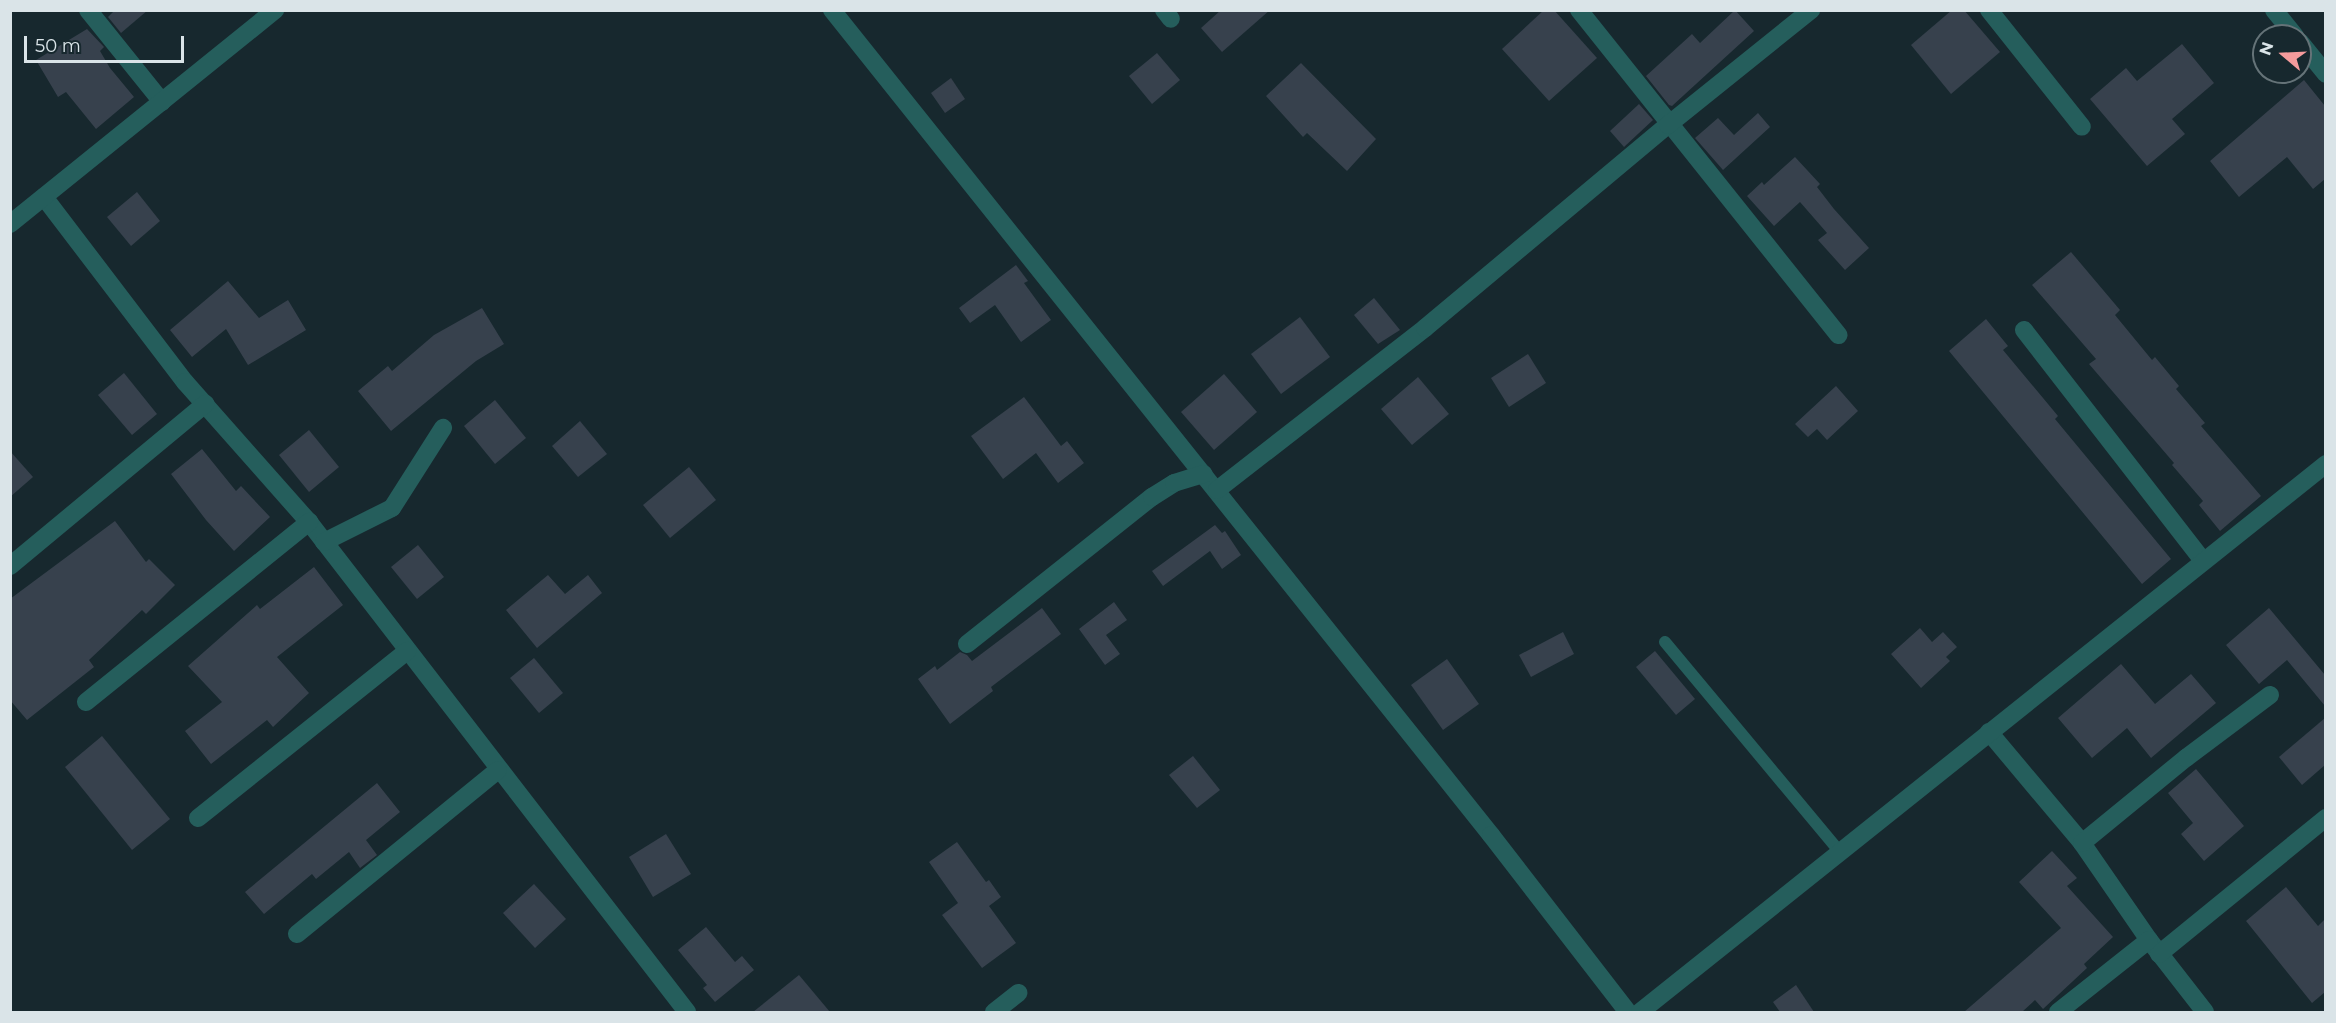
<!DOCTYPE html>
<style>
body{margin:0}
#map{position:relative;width:2336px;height:1023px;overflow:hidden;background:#17282e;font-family:Montserrat,sans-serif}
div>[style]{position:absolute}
.building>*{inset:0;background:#37414d}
.lane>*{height:12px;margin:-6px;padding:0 6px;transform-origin:6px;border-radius:6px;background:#255e5c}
.street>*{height:18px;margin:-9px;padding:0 9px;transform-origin:9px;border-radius:9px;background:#255e5c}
span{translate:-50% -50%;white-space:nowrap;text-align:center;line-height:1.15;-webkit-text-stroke:4.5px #17282e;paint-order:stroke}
.frame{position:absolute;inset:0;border:12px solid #dae4e8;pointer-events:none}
.north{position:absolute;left:2252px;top:24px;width:60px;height:60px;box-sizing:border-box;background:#17282e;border:2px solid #657378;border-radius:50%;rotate:289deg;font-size:16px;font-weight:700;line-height:24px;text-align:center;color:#dae4e8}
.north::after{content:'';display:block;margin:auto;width:21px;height:27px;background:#f59b9c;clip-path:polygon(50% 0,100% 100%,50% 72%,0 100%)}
.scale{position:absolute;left:24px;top:36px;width:160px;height:27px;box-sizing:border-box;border:3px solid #dae4e8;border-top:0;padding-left:8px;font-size:18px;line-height:21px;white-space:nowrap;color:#dae4e8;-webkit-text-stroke:4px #17282e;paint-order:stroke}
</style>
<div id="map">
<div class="building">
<i style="clip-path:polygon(115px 10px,148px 10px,121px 33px,108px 17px)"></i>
<i style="clip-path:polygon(1221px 10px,1270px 10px,1222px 52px,1201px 28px)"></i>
<i style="clip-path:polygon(1544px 10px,1554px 10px,1597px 58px,1549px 101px,1502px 49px)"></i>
<i style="clip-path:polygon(1735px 10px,1754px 31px,1672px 106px,1669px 105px,1646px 76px,1692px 34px,1700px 43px)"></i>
<i style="clip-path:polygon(1952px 10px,1964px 10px,2000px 52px,1951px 94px,1911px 45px)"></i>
<i style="clip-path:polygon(87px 29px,104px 47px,100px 51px,110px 68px,134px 97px,96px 129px,66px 92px,58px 97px,36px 60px)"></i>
<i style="clip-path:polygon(2182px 44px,2214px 83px,2172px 119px,2185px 134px,2147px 166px,2090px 99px,2126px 68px,2137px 81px)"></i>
<i style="clip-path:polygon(1157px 53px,1180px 80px,1152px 104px,1129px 76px)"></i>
<i style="clip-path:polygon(1301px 63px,1376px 139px,1347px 171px,1307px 133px,1303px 137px,1266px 96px)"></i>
<i style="clip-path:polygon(951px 78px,965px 99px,945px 113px,931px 93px)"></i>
<i style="clip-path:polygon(2304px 80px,2325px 106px,2325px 179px,2313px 189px,2287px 157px,2239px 197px,2210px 161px)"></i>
<i style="clip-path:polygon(1639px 104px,1653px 120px,1624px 147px,1610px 131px)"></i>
<i style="clip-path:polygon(1758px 113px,1770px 127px,1723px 170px,1695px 138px,1718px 118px,1734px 135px)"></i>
<i style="clip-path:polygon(1795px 157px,1820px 184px,1817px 187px,1834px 209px,1869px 248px,1845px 270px,1818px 240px,1827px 233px,1800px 202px,1774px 226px,1747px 196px,1762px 182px,1764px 185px)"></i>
<i style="clip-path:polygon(137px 192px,160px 221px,131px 246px,107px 217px)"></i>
<i style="clip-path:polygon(2071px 252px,2120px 310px,2115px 315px,2152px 360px,2155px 357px,2179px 386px,2176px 389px,2205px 423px,2201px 426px,2261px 496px,2220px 531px,2199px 505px,2203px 501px,2172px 465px,2174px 463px,2089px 364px,2096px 359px,2032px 285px)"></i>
<i style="clip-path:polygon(1016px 265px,1028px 281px,1024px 283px,1051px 320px,1021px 342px,995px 305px,970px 323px,959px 308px)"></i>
<i style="clip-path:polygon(228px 281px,259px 318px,288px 300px,306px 330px,248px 365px,226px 329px,192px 357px,170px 330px)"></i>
<i style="clip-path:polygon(1374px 298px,1400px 330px,1378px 344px,1354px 315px)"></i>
<i style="clip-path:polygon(482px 308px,504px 344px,476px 361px,391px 431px,358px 391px,388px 366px,392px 371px,434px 335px)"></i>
<i style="clip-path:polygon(1300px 317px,1330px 357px,1281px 394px,1251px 354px)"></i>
<i style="clip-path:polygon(1986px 319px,2008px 346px,2003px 350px,2058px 416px,2055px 419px,2171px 559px,2142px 584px,1949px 351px)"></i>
<i style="clip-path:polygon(1528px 354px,1546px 383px,1509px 407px,1491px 378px)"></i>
<i style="clip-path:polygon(124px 373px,157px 414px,132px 435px,98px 395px)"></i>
<i style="clip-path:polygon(1224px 374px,1257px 412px,1214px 450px,1181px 412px)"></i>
<i style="clip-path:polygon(1418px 377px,1449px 414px,1412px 445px,1381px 409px)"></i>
<i style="clip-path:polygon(1836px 386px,1858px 411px,1827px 440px,1817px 429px,1808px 437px,1795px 424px)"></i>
<i style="clip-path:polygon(1024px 397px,1061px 446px,1067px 441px,1084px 463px,1058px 483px,1036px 453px,1003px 479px,971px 436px)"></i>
<i style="clip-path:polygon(495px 400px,526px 438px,495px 464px,464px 426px)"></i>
<i style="clip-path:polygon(580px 421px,607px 454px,578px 477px,552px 446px)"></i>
<i style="clip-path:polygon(309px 430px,339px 467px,309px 492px,279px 455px)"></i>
<i style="clip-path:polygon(202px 449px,236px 491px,241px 486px,270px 517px,234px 551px,206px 520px,171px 474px)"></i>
<i style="clip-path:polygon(10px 451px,33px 477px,10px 497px)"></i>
<i style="clip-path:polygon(689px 467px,716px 500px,670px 538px,643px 505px)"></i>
<i style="clip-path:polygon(115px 521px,146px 562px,149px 559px,175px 585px,146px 614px,142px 610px,89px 660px,94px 667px,27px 720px,10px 700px,10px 599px)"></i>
<i style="clip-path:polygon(1215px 525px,1222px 533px,1225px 531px,1241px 555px,1222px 569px,1210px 551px,1163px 586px,1152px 571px)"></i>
<i style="clip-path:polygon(418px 545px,444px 577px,417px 599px,391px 567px)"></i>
<i style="clip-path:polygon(314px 567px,343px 605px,277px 657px,309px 693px,273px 727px,267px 720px,211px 764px,185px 731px,222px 702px,188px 666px,257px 605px,260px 609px)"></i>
<i style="clip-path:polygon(548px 575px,565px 594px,588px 575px,602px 593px,537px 648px,506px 610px)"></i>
<i style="clip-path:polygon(1114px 602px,1127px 620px,1106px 635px,1120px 654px,1105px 665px,1079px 629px)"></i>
<i style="clip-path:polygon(1042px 608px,1061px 634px,991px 687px,993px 691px,950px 724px,918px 679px,935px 666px,937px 670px,960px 652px,967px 655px,972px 661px)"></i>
<i style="clip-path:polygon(2269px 608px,2325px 675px,2325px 706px,2287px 660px,2259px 684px,2226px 645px)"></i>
<i style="clip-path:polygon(1920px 628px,1932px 642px,1943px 632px,1957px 647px,1946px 657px,1950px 661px,1921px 688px,1891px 654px)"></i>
<i style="clip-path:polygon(1563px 632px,1574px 654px,1531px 677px,1519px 655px)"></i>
<i style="clip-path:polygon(1655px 651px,1695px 699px,1676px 715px,1636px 667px)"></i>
<i style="clip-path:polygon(534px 658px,563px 693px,539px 713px,510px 678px)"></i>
<i style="clip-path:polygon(1447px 659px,1479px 704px,1443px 730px,1411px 685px)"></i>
<i style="clip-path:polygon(2121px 664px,2155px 704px,2191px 674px,2216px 703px,2151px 758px,2127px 728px,2092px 758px,2058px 718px)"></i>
<i style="clip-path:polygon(2325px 718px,2325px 765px,2302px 785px,2279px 757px)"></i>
<i style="clip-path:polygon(102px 736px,170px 819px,132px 850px,65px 767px)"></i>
<i style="clip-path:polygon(1193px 756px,1220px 790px,1197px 808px,1169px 775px)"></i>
<i style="clip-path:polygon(2196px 769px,2244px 826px,2204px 861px,2181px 834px,2193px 823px,2168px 793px)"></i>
<i style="clip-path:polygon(377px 783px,400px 812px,366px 840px,377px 855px,360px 868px,349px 852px,316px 879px,312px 874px,264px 914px,245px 892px)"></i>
<i style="clip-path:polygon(666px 834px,691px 874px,653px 897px,629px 857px)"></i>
<i style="clip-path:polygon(957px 842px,986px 882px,989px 880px,1001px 897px,989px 906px,1016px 943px,982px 968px,942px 915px,958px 903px,929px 862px)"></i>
<i style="clip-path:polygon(2052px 851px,2077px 878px,2067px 886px,2113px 937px,2084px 964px,2087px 968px,2043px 1009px,2035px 1000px,2022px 1012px,1964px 1012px,2061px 928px,2019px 882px)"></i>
<i style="clip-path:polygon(534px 884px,566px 919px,535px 948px,503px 913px)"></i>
<i style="clip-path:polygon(2286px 887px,2318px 926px,2325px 919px,2325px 992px,2312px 1003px,2246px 921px)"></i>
<i style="clip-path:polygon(706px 927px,735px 962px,742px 956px,754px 970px,715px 1002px,703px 988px,707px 985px,678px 950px)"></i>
<i style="clip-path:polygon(799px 975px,830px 1012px,753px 1012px)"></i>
<i style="clip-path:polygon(1796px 985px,1814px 1012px,1780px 1012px,1773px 1002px)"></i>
</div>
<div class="lane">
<i style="left:1665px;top:642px;width:273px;rotate:50.2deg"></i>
</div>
<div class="street">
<i style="left:88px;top:10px;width:118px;rotate:51.2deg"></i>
<i style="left:832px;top:10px;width:1056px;rotate:51.38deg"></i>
<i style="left:1491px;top:835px;width:224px;rotate:52.3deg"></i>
<i style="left:1164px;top:10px;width:11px;rotate:52deg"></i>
<i style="left:1579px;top:10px;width:416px;rotate:51.4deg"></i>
<i style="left:1989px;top:10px;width:149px;rotate:51.5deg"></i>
<i style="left:2274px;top:10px;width:33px;rotate:51deg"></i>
<i style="left:2300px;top:42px;width:41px;rotate:50.9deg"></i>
<i style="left:44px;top:197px;width:233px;rotate:52.7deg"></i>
<i style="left:185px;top:382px;width:187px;rotate:48.5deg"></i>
<i style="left:309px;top:522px;width:619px;rotate:52.35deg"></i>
<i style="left:10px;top:224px;width:341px;rotate:-38.9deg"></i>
<i style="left:2024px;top:330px;width:292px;rotate:52.2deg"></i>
<i style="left:1217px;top:490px;width:264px;rotate:-37.9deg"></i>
<i style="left:1425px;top:328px;width:317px;rotate:-39.9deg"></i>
<i style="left:1668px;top:125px;width:184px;rotate:-38.8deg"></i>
<i style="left:324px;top:542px;width:76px;rotate:-26.6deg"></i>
<i style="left:392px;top:508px;width:95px;rotate:-57.5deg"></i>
<i style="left:10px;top:566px;width:254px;rotate:-39.7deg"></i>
<i style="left:967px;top:644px;width:236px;rotate:-38.5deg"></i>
<i style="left:1152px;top:497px;width:26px;rotate:-32deg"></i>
<i style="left:1174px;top:483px;width:31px;rotate:-17deg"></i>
<i style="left:86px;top:702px;width:287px;rotate:-38.9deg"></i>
<i style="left:1989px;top:732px;width:145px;rotate:50deg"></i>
<i style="left:2082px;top:843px;width:118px;rotate:55.4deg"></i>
<i style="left:2149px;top:940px;width:91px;rotate:52.1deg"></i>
<i style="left:198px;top:818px;width:268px;rotate:-38.6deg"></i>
<i style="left:2082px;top:843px;width:134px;rotate:-39.3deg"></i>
<i style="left:2186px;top:758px;width:105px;rotate:-36.9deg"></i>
<i style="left:297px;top:934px;width:259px;rotate:-39.2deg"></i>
<i style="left:2159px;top:954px;width:215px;rotate:-39.2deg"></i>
<i style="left:994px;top:1012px;width:31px;rotate:-38deg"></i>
<i style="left:1640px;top:1012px;width:878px;rotate:-38.62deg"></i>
<i style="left:2058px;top:1012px;width:116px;rotate:-38.4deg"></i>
</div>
<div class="frame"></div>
<div class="north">N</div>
<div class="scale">50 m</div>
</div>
